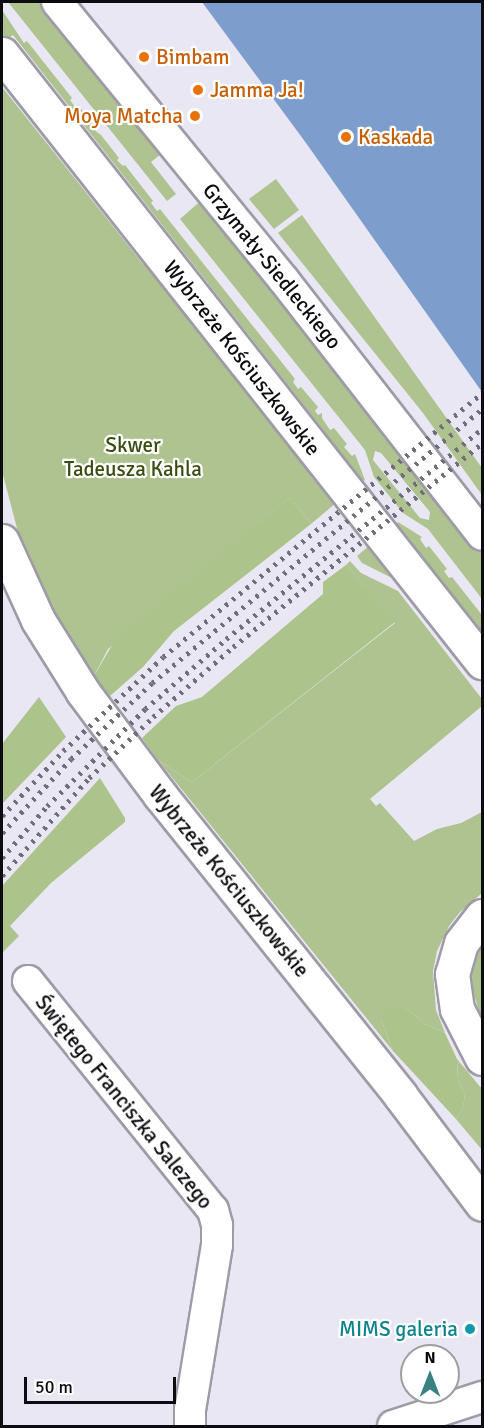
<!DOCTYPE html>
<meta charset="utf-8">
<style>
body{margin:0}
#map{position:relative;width:484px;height:1428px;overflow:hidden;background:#eae7f4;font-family:Signika,sans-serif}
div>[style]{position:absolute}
.green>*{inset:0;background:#aec38f}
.forest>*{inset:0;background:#acc38b}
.water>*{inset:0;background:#7d9dcd}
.roads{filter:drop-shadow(2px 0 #9e9ba7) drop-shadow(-2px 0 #9e9ba7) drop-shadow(0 2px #9e9ba7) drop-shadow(0 -2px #9e9ba7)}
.minor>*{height:30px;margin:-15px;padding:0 15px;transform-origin:15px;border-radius:15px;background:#fff}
.major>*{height:33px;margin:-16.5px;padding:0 16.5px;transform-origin:16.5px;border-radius:16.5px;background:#fff}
.rail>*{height:4.5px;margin-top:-2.25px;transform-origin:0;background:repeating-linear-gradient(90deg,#706e76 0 3px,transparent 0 9px)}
.dots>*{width:16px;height:16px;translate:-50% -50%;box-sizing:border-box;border:3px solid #fff;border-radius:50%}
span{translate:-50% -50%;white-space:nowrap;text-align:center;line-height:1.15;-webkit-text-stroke:4.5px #fff;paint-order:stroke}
.food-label{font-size:21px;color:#c56008}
.left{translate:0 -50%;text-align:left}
.right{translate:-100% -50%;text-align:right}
.street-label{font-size:21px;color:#0c0b0f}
.park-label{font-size:21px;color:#3a4d10}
.culture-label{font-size:21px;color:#0d838f}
.frame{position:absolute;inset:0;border:3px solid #0c0b0f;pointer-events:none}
.north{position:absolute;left:400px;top:1344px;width:60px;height:60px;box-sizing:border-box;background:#fff;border:2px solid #9e9d9f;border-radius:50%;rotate:0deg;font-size:16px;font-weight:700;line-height:24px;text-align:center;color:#0c0b0f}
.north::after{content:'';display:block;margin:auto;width:21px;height:27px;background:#398284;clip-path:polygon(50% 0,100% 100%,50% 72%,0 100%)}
.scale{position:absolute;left:24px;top:1377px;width:152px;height:27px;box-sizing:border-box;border:3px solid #0c0b0f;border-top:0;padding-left:8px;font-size:18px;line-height:21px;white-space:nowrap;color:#0c0b0f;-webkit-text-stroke:4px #fff;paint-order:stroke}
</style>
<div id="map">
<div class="green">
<i style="clip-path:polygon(8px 2px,44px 2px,165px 151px,151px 162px,176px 194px,167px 201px)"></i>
<i style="clip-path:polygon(2px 10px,24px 43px,27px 41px,72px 98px,70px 100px,75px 107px,78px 105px,95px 127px,93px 129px,101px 135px,119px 158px,117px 160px,123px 166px,125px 165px,153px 201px,151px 203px,157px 211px,160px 209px,295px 379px,293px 382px,298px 389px,301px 387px,318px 407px,315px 411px,318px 415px,322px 413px,322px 418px,330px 430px,334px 428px,347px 444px,344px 447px,352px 456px,355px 454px,365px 480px,361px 482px,326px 438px,328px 436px,13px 35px,2px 43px)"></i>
<i style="clip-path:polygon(2px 87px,143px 264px,146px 263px,336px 503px,311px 524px,290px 498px,108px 649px,94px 676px,64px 629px,37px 577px,19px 536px,2px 471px)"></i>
<i style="clip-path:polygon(276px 179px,299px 210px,274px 229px,249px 199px)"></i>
<i style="clip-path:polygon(evenodd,204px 198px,482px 551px,482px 599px,428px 529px,403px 513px,374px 477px,365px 450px,180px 219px,204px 198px,375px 451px,381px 453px,430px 512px,429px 520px,420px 518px,373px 460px,375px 451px)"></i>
<i style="clip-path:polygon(302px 215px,482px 468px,482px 495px,423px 413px,278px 233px)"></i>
<i style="clip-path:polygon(398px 522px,422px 537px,420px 539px,426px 548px,429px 546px,447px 569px,444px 571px,449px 578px,452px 577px,482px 615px,482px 636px,395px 525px)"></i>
<i style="clip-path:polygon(370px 545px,398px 581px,362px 563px,357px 556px)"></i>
<i style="clip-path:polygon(350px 561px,361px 573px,398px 591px,482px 699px,482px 706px,370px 799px,376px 806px,380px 803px,414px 841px,437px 829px,461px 823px,482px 812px,482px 893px,460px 912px,449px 926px,437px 951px,433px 971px,436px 1010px,445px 1033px,425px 1024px,405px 1007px,381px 1019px,393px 1051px,158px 760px,192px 782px,395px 623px,346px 565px)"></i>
<i style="clip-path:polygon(482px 941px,482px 1019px,469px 980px,473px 958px)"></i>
<i style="clip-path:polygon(457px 1059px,482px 1089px,482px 1150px,456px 1119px,463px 1107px,465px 1095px,458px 1080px)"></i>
</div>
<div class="forest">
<i style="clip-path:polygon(290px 498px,311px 524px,174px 631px,143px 667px,110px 696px,94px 676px,115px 640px)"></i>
<i style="clip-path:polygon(346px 565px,395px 622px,192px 782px,158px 760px,142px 738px,176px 706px,202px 697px,284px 627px,323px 594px,323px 582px)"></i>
<i style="clip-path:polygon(39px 697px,66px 737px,2px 804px,2px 744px)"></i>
<i style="clip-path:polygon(100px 778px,125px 818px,125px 822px,51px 883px,10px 926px,19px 936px,2px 953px,2px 886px)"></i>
<i style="clip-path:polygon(405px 1007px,425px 1024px,445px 1033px,457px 1059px,458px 1080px,465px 1095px,463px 1107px,456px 1119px,393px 1051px,381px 1019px,390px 1008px)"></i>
</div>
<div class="water">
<i style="clip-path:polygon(202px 2px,482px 2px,482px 392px,306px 143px)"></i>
</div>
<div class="roads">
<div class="minor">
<i style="left:57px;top:2px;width:357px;rotate:50.8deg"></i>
<i style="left:283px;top:279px;width:324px;rotate:52.1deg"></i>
<i style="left:28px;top:981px;width:294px;rotate:51.1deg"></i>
<i style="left:213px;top:1210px;width:16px;rotate:75deg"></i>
<i style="left:217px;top:1225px;width:20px;rotate:90deg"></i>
<i style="left:217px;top:1245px;width:166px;rotate:99.3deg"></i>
<i style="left:190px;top:1409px;width:17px;rotate:90deg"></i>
<i style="left:393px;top:1426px;width:94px;rotate:-18deg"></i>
</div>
<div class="major">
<i style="left:2px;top:54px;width:775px;rotate:51.71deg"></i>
<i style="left:2px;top:541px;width:87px;rotate:65.5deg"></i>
<i style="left:38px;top:620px;width:85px;rotate:58deg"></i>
<i style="left:83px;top:692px;width:129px;rotate:53.2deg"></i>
<i style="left:160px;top:795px;width:384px;rotate:51.3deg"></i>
<i style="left:400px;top:1095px;width:136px;rotate:53deg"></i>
<i style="left:482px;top:916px;width:34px;rotate:128deg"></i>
<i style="left:461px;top:943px;width:32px;rotate:106deg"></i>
<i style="left:452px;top:974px;width:35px;rotate:82deg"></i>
<i style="left:457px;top:1009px;width:55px;rotate:63deg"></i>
</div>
</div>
<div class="rail">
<i style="left:2px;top:816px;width:89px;rotate:-46.8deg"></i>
<i style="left:63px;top:751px;width:137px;rotate:-43.2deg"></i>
<i style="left:163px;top:657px;width:414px;rotate:-39.6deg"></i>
<i style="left:2px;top:833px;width:101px;rotate:-47deg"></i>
<i style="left:71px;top:759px;width:111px;rotate:-43.2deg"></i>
<i style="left:152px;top:683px;width:429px;rotate:-39.7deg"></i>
<i style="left:2px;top:858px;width:69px;rotate:-49.1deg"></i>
<i style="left:47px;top:806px;width:138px;rotate:-44.7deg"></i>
<i style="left:145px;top:709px;width:107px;rotate:-40.8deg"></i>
<i style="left:226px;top:639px;width:331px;rotate:-39.4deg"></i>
<i style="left:2px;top:876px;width:131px;rotate:-48.4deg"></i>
<i style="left:89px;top:778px;width:88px;rotate:-43.6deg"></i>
<i style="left:153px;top:717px;width:106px;rotate:-41.2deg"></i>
<i style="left:233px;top:647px;width:322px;rotate:-39.3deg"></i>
</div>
<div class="dots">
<i style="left:144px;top:57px;background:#e8710a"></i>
<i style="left:198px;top:90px;background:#e8710a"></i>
<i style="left:195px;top:116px;background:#e8710a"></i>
<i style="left:346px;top:137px;background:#e8710a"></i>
<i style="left:470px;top:1329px;background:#0f9aa8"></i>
</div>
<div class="food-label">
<span class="left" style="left:156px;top:57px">Bimbam</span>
<span class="left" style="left:210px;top:90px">Jamma Ja!</span>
<span class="right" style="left:183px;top:116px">Moya Matcha</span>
<span class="left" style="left:358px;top:137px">Kaskada</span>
</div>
<div class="street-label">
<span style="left:272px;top:266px;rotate:51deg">Grzymały-Siedleckiego</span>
<span style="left:242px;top:358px;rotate:52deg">Wybrzeże Kościuszkowskie</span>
<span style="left:229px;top:881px;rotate:51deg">Wybrzeże Kościuszkowskie</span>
<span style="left:124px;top:1102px;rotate:51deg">Świętego Franciszka Salezego</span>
</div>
<div class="park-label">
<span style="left:133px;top:457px">Skwer<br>Tadeusza Kahla</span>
</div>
<div class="culture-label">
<span class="right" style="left:458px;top:1329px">MIMS galeria</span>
</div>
<div class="frame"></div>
<div class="north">N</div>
<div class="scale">50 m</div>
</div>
